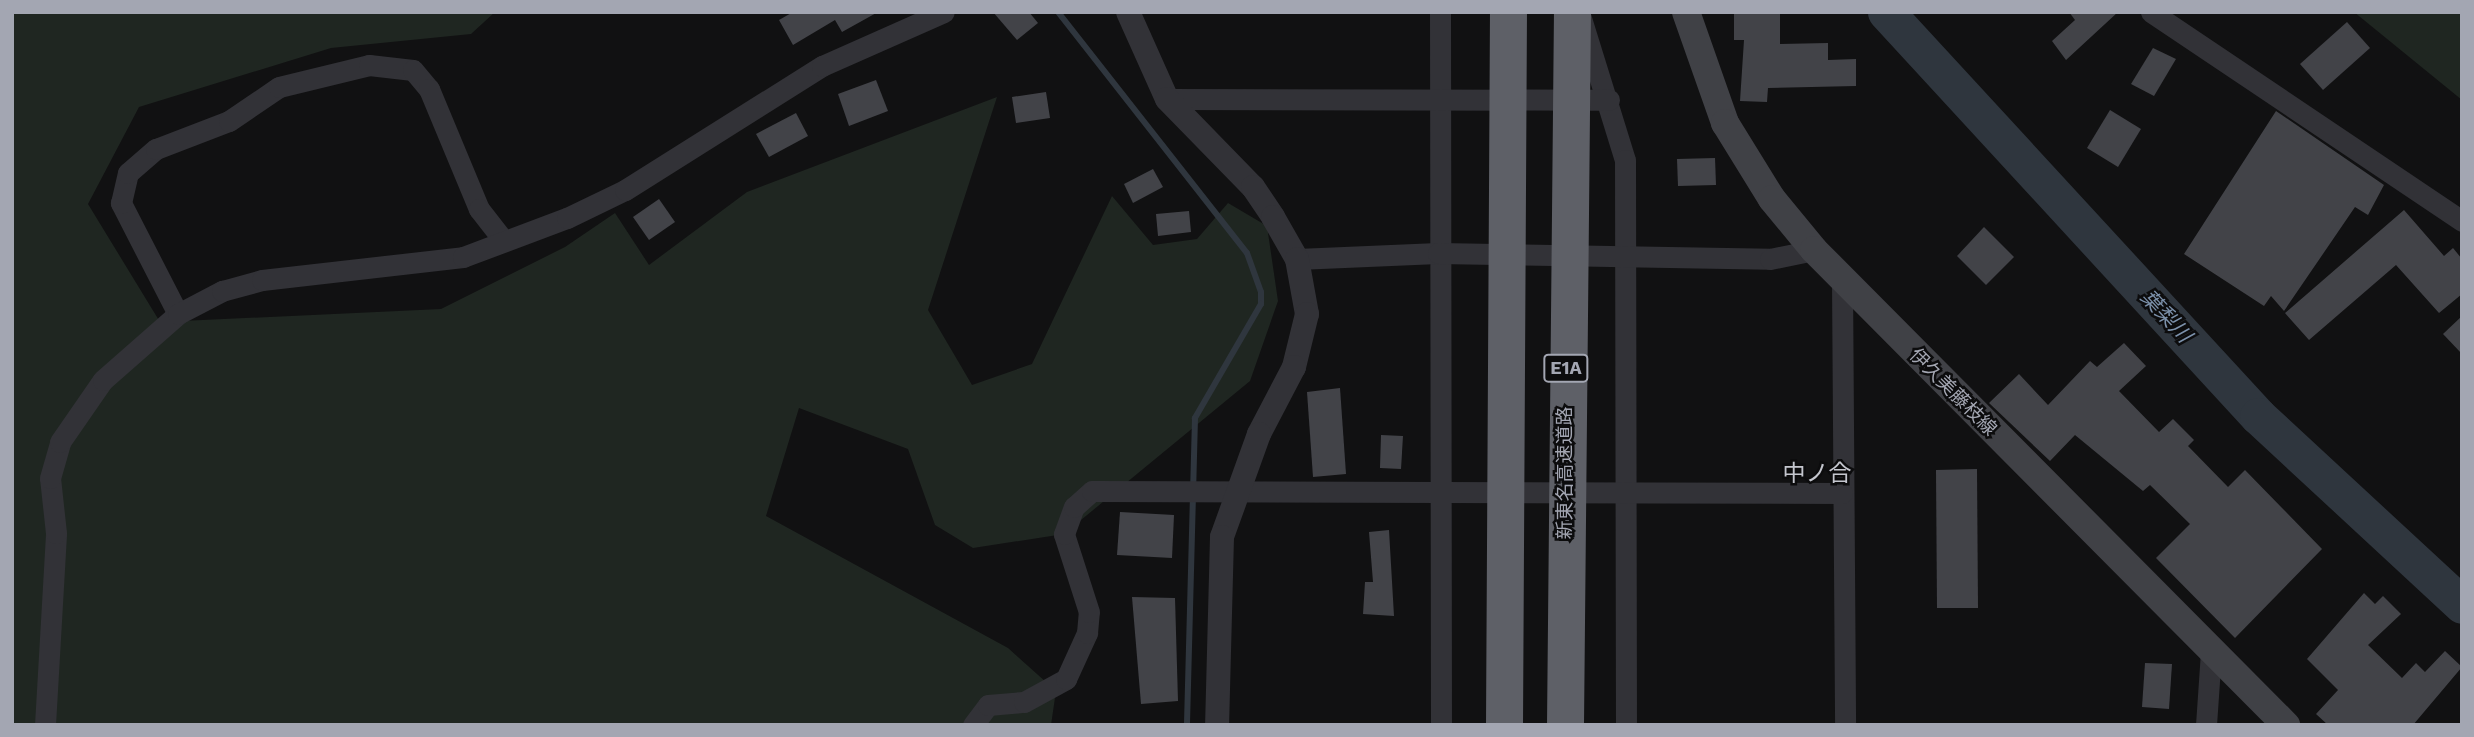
<!DOCTYPE html>
<meta charset="utf-8">
<style>
body{margin:0}
#map{position:relative;width:2474px;height:737px;overflow:hidden;background:#111112;font-family:"Work Sans","Noto Sans JP",sans-serif}
div>[style]{position:absolute}
.green>*{inset:0;background:#1f2621}
.stream>*{height:6px;margin:-3px;padding:0 3px;transform-origin:3px;border-radius:3px;background:#2f363e}
.river>*{height:37px;margin:-18.5px;padding:0 18.5px;transform-origin:18.5px;border-radius:18.5px;background:#2f363e}
.building>*{inset:0;background:#424348}
.minor>*{height:21px;margin:-10.5px;padding:0 10.5px;transform-origin:10.5px;border-radius:10.5px;background:#323237}
.tertiary>*{height:24px;margin:-12px;padding:0 12px;transform-origin:12px;border-radius:12px;background:#323237}
.secondary>*{height:28px;margin:-14px;padding:0 14px;transform-origin:14px;border-radius:14px;background:#404146}
.motorway-bridge>*{height:37px;margin:-18.5px;padding:0 18.5px;transform-origin:18.5px;border-radius:18.5px;background:#5e6067}
span{translate:-50% -50%;white-space:nowrap;text-align:center;line-height:1.15;-webkit-text-stroke:5px #0c0c0d;paint-order:stroke}
.shield-label span{padding:2px 5px;background:#0c0c0d;border:2px solid;border-radius:5px;-webkit-text-stroke-width:0}
.shield-label{font-size:18px;color:#a3a6b2;font-weight:700}
.street-label{font-size:19px;color:#a3a6b2}
.water-label{font-size:21px;color:#7c91ab;font-style:italic}
.quarter-label{font-size:23px;color:#c4c6ce}
.frame{position:absolute;inset:0;border:14px solid #a3a6b2;pointer-events:none}
</style>
<div id="map">
<div class="green">
<i style="clip-path:polygon(12px 12px,495px 12px,471px 34px,331px 48px,139px 107px,88px 204px,160px 322px,441px 309px,565px 247px,615px 213px,649px 265px,747px 192px,997px 97px,928px 310px,972px 385px,1032px 364px,1112px 196px,1153px 245px,1197px 239px,1228px 203px,1267px 226px,1278px 301px,1250px 381px,1064px 534px,973px 548px,935px 525px,908px 449px,799px 408px,766px 516px,1008px 648px,1056px 691px,1051px 725px,12px 725px)"></i>
<i style="clip-path:polygon(2354px 12px,2462px 12px,2462px 100px)"></i>
</div>
<div class="stream">
<i style="left:1058px;top:12px;width:306px;rotate:51.9deg"></i>
<i style="left:1247px;top:253px;width:41px;rotate:70.3deg"></i>
<i style="left:1261px;top:292px;width:12px;rotate:90deg"></i>
<i style="left:1261px;top:304px;width:132px;rotate:120.1deg"></i>
<i style="left:1195px;top:418px;width:307px;rotate:91.5deg"></i>
</div>
<div class="river">
<i style="left:1886px;top:12px;width:549px;rotate:47.36deg"></i>
<i style="left:2258px;top:416px;width:278px;rotate:42.8deg"></i>
</div>
<div class="building">
<i style="clip-path:polygon(793px 12px,878px 12px,842px 32px,835px 20px,793px 45px,779px 20px)"></i>
<i style="clip-path:polygon(993px 12px,1029px 12px,1038px 23px,1017px 40px)"></i>
<i style="clip-path:polygon(1734px 12px,1780px 12px,1780px 44px,1828px 43px,1828px 60px,1856px 59px,1856px 86px,1768px 88px,1767px 102px,1740px 101px,1744px 40px,1734px 40px)"></i>
<i style="clip-path:polygon(2069px 12px,2118px 12px,2066px 60px,2052px 41px,2075px 20px)"></i>
<i style="clip-path:polygon(2347px 22px,2370px 48px,2323px 90px,2300px 64px)"></i>
<i style="clip-path:polygon(2153px 48px,2176px 59px,2154px 96px,2131px 84px)"></i>
<i style="clip-path:polygon(876px 80px,888px 111px,849px 126px,838px 94px)"></i>
<i style="clip-path:polygon(1046px 92px,1050px 118px,1016px 123px,1012px 97px)"></i>
<i style="clip-path:polygon(2110px 110px,2141px 129px,2118px 167px,2087px 148px)"></i>
<i style="clip-path:polygon(2276px 111px,2384px 185px,2368px 215px,2355px 207px,2284px 311px,2271px 296px,2264px 306px,2184px 254px)"></i>
<i style="clip-path:polygon(796px 113px,808px 136px,769px 157px,756px 134px)"></i>
<i style="clip-path:polygon(1715px 158px,1716px 185px,1678px 186px,1677px 159px)"></i>
<i style="clip-path:polygon(1153px 169px,1163px 187px,1133px 203px,1124px 184px)"></i>
<i style="clip-path:polygon(659px 199px,675px 222px,649px 240px,633px 217px)"></i>
<i style="clip-path:polygon(2404px 210px,2444px 256px,2453px 248px,2462px 259px,2462px 294px,2439px 313px,2396px 265px,2309px 340px,2285px 313px)"></i>
<i style="clip-path:polygon(1189px 211px,1191px 232px,1158px 236px,1156px 214px)"></i>
<i style="clip-path:polygon(1984px 227px,2014px 257px,1986px 285px,1957px 256px)"></i>
<i style="clip-path:polygon(2462px 316px,2462px 354px,2443px 334px)"></i>
<i style="clip-path:polygon(2124px 343px,2146px 366px,2119px 391px,2159px 432px,2173px 419px,2194px 440px,2188px 446px,2228px 487px,2245px 470px,2322px 549px,2235px 638px,2156px 558px,2190px 524px,2150px 485px,2143px 491px,2075px 435px,2050px 461px,1989px 403px,2019px 374px,2048px 405px,2090px 361px,2097px 367px)"></i>
<i style="clip-path:polygon(1340px 388px,1346px 474px,1313px 477px,1307px 392px)"></i>
<i style="clip-path:polygon(1381px 435px,1403px 436px,1401px 469px,1380px 468px)"></i>
<i style="clip-path:polygon(1977px 469px,1978px 608px,1937px 608px,1936px 470px)"></i>
<i style="clip-path:polygon(1120px 512px,1174px 515px,1172px 558px,1117px 555px)"></i>
<i style="clip-path:polygon(1389px 530px,1394px 616px,1363px 614px,1365px 582px,1373px 582px,1369px 532px)"></i>
<i style="clip-path:polygon(2364px 593px,2375px 604px,2383px 596px,2401px 614px,2368px 645px,2402px 678px,2416px 663px,2425px 672px,2445px 651px,2462px 667px,2413px 725px,2328px 725px,2316px 714px,2338px 690px,2307px 659px)"></i>
<i style="clip-path:polygon(1132px 597px,1175px 598px,1178px 701px,1141px 704px)"></i>
<i style="clip-path:polygon(2145px 663px,2172px 664px,2169px 709px,2142px 707px)"></i>
</div>
<div class="minor">
<i style="left:1440px;top:12px;width:713px;rotate:89.92deg"></i>
<i style="left:2151px;top:12px;width:375px;rotate:33.9deg"></i>
<i style="left:1581px;top:18px;width:149px;rotate:72.8deg"></i>
<i style="left:1625px;top:160px;width:565px;rotate:89.9deg"></i>
<i style="left:1167px;top:99px;width:442px;rotate:0.1deg"></i>
<i style="left:1297px;top:259px;width:141px;rotate:-2.4deg"></i>
<i style="left:1438px;top:253px;width:332px;rotate:1deg"></i>
<i style="left:1770px;top:259px;width:45px;rotate:-11.6deg"></i>
<i style="left:1842px;top:281px;width:444px;rotate:89.6deg"></i>
<i style="left:178px;top:314px;width:125px;rotate:-117.2deg"></i>
<i style="left:121px;top:203px;width:31px;rotate:-77deg"></i>
<i style="left:128px;top:173px;width:37px;rotate:-41deg"></i>
<i style="left:156px;top:149px;width:78px;rotate:-21deg"></i>
<i style="left:229px;top:121px;width:60px;rotate:-34.2deg"></i>
<i style="left:279px;top:87px;width:93px;rotate:-13.7deg"></i>
<i style="left:369px;top:65px;width:44px;rotate:6.5deg"></i>
<i style="left:413px;top:70px;width:25px;rotate:50deg"></i>
<i style="left:429px;top:89px;width:130px;rotate:67.4deg"></i>
<i style="left:479px;top:209px;width:39px;rotate:52deg"></i>
<i style="left:45px;top:725px;width:192px;rotate:-86.7deg"></i>
<i style="left:56px;top:533px;width:55px;rotate:-96.2deg"></i>
<i style="left:50px;top:478px;width:37px;rotate:-74deg"></i>
<i style="left:60px;top:442px;width:75px;rotate:-55.3deg"></i>
<i style="left:103px;top:380px;width:100px;rotate:-41.3deg"></i>
<i style="left:178px;top:314px;width:50px;rotate:-27.6deg"></i>
<i style="left:222px;top:291px;width:41px;rotate:-15.4deg"></i>
<i style="left:262px;top:280px;width:202px;rotate:-6.5deg"></i>
<i style="left:463px;top:257px;width:111px;rotate:-20.6deg"></i>
<i style="left:567px;top:218px;width:64px;rotate:-25.8deg"></i>
<i style="left:625px;top:190px;width:233px;rotate:-32.2deg"></i>
<i style="left:822px;top:66px;width:133px;rotate:-23.9deg"></i>
<i style="left:973px;top:725px;width:25px;rotate:-53deg"></i>
<i style="left:988px;top:705px;width:36px;rotate:-5deg"></i>
<i style="left:1024px;top:702px;width:48px;rotate:-28.7deg"></i>
<i style="left:1066px;top:679px;width:51px;rotate:-65.5deg"></i>
<i style="left:1087px;top:633px;width:21px;rotate:-85deg"></i>
<i style="left:1089px;top:612px;width:82px;rotate:-107.8deg"></i>
<i style="left:1064px;top:534px;width:29px;rotate:-70deg"></i>
<i style="left:1074px;top:507px;width:24px;rotate:-42deg"></i>
<i style="left:1092px;top:491px;width:750px;rotate:0.15deg"></i>
<i style="left:2206px;top:725px;width:74px;rotate:-86.1deg"></i>
</div>
<div class="tertiary">
<i style="left:1128px;top:12px;width:95px;rotate:65.9deg"></i>
<i style="left:1167px;top:99px;width:123px;rotate:45.7deg"></i>
<i style="left:1253px;top:187px;width:36px;rotate:56deg"></i>
<i style="left:1273px;top:217px;width:48px;rotate:60.3deg"></i>
<i style="left:1297px;top:259px;width:56px;rotate:79.7deg"></i>
<i style="left:1307px;top:314px;width:55px;rotate:103.8deg"></i>
<i style="left:1294px;top:367px;width:76px;rotate:117.6deg"></i>
<i style="left:1259px;top:434px;width:109px;rotate:109.8deg"></i>
<i style="left:1222px;top:537px;width:188px;rotate:91.5deg"></i>
</div>
<div class="secondary">
<i style="left:1686px;top:12px;width:118px;rotate:70.6deg"></i>
<i style="left:1725px;top:123px;width:89px;rotate:58.3deg"></i>
<i style="left:1772px;top:199px;width:66px;rotate:50.5deg"></i>
<i style="left:1814px;top:250px;width:670px;rotate:45.18deg"></i>
</div>
<div class="motorway-bridge">
<i style="left:1504px;top:725px;width:713px;rotate:-89.68deg"></i>
<i style="left:1565px;top:725px;width:713px;rotate:-89.44deg"></i>
</div>
<div class="shield-label">
<span style="left:1566px;top:368px">E1A</span>
</div>
<div class="street-label">
<span style="left:1953px;top:392px;rotate:45deg">伊久美藤枝線</span>
<span style="left:1565px;top:473px;rotate:-90deg">新東名高速道路</span>
</div>
<div class="water-label">
<span style="left:2166px;top:316px;rotate:47deg">葉梨川</span>
</div>
<div class="quarter-label">
<span style="left:1817px;top:474px">中ノ合</span>
</div>
<div class="frame"></div>
</div>
